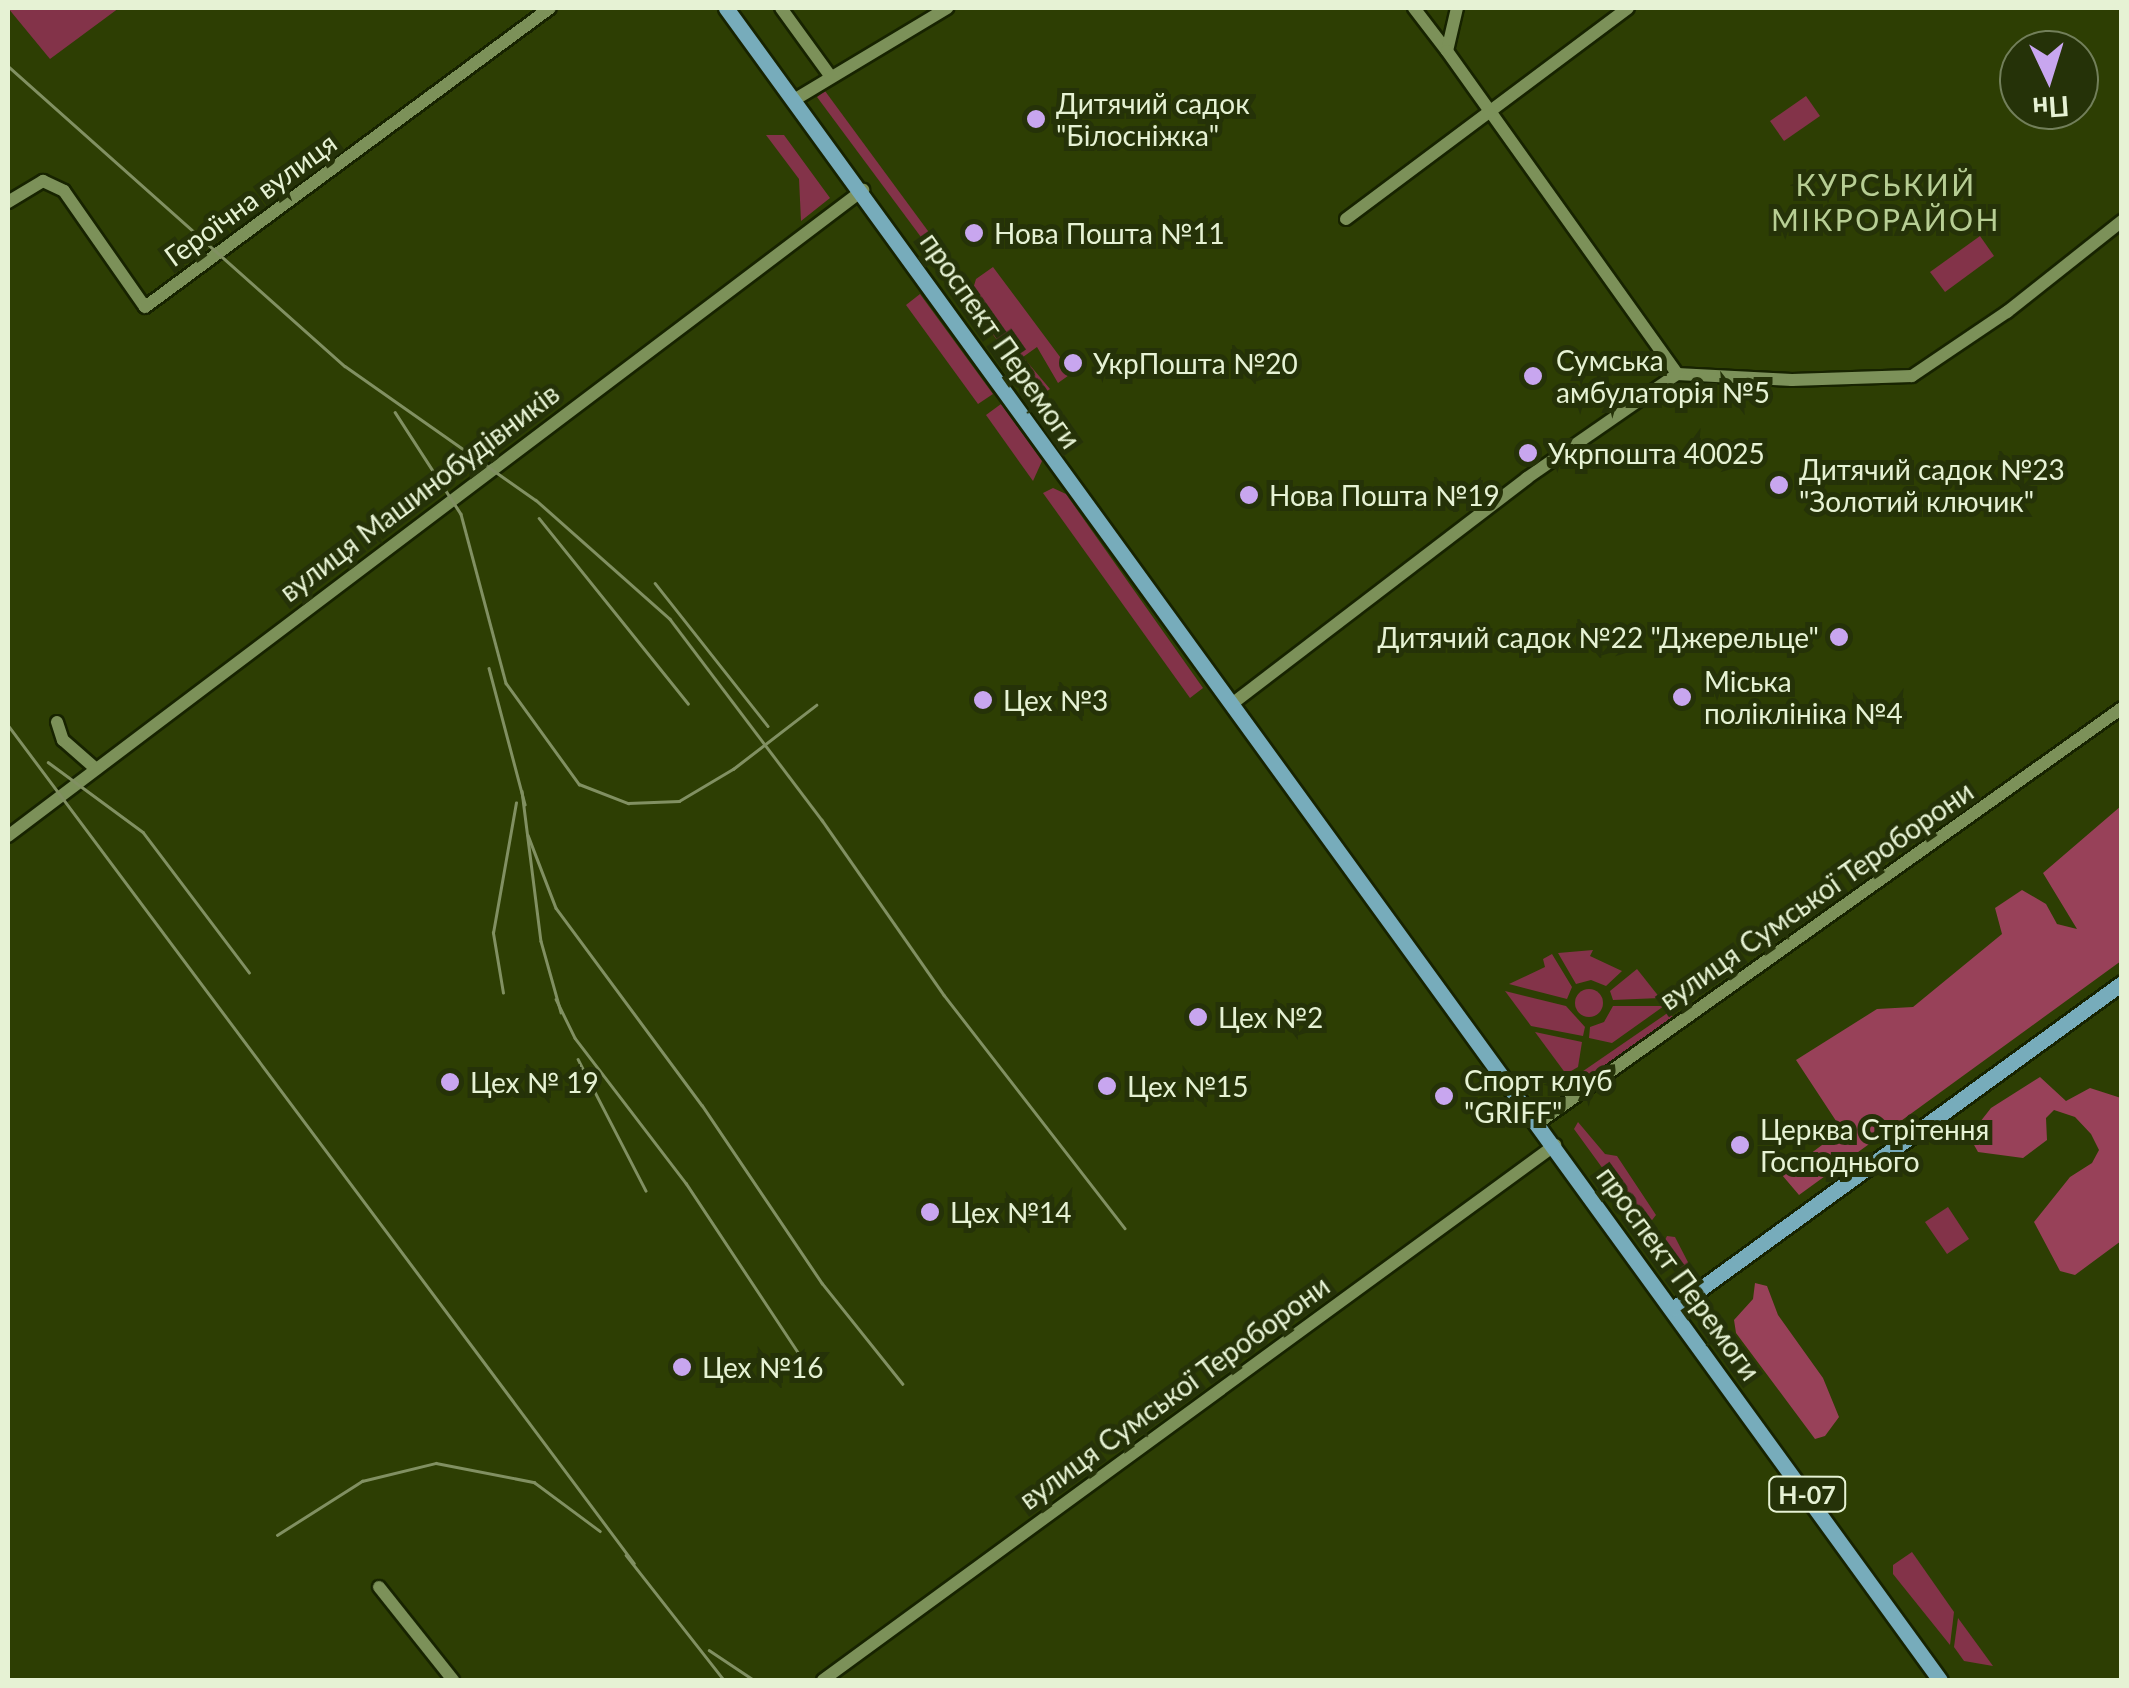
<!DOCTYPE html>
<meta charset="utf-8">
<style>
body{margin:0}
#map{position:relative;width:2129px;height:1688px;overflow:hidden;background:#2d3e03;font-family:Lato,sans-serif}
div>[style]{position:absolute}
.green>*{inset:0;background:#833349}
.round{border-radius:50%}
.forest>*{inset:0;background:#984159}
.roads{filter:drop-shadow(2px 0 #172300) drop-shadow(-2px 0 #172300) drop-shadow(0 2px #172300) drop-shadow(0 -2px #172300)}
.minor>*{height:12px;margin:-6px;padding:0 6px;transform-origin:6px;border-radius:6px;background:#7c9159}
.major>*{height:15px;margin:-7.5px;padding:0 7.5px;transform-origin:7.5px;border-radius:7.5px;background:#77acbb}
.rail>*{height:2.5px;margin:-1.25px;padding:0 1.25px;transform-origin:1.25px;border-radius:1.25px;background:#819062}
.dots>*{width:28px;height:28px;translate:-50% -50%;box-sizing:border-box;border:5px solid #253208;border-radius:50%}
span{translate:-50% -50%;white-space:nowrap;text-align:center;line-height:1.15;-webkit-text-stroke:10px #253208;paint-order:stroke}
.shield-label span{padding:2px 8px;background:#253208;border:2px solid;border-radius:8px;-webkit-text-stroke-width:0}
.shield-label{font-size:25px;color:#e6f2d4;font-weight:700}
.poi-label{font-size:28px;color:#e6f2d4}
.left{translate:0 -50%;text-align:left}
.right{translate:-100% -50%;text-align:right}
.street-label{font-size:28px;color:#e6f2d4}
.neighbourhood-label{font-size:30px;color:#b7ce94;letter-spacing:2.5px}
.frame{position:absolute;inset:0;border:10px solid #e6f2d4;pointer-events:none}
.north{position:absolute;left:1999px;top:30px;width:100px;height:100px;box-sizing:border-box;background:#253208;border:2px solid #727f5a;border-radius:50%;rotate:176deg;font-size:28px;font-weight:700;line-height:40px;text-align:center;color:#e6f2d4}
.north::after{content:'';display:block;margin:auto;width:35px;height:45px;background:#c8a6ef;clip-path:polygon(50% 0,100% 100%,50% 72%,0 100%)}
</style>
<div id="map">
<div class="green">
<i style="clip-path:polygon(8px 8px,119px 8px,50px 59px)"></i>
<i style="clip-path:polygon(825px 91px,967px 284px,964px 295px,817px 97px)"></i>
<i style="clip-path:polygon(1806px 96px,1820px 116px,1784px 141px,1770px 121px)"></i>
<i style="clip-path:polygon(766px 135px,784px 135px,830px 198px,801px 221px,799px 179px)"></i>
<i style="clip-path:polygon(1980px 236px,1994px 256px,1945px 292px,1930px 272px)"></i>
<i style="clip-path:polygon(993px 267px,1072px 373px,1058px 383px,1037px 347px,1023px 357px,1050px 389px,1039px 397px,969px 302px,976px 279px)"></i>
<i style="clip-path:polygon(920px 294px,993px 394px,978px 404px,906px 305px)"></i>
<i style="clip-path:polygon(1001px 404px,1042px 461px,1033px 481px,986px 415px)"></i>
<i style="clip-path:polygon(1053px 488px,1066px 494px,1203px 688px,1190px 698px,1043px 493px)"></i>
<i style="clip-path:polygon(1593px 950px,1590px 956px,1622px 971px,1606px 986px,1591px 980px,1576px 984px,1558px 953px)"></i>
<i style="clip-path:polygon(1552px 954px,1572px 987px,1567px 999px,1509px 984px,1545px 967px,1543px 959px)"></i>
<i style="clip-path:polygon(1637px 969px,1660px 998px,1613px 1000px,1610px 991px)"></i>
<i class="round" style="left:1575px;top:989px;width:28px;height:28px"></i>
<i style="clip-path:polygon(1505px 991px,1566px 1006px,1585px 1027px,1583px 1036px,1531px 1026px)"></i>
<i style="clip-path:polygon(1613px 1006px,1664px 1006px,1612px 1043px,1589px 1038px,1590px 1027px,1604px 1022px)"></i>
<i style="clip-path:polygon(1669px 1012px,1674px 1019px,1579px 1085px,1573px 1078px)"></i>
<i style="clip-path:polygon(1535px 1032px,1582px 1042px,1578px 1067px,1566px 1074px)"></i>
<i style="clip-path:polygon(1578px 1122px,1605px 1154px,1617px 1156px,1656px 1215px,1646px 1228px,1574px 1129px)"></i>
<i style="clip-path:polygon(1948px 1207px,1969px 1239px,1947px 1254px,1925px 1222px)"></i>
<i style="clip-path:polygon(1667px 1236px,1675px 1237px,1692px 1270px,1674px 1267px,1661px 1248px)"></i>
<i style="clip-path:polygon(1912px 1552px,1954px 1612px,1950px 1645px,1893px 1574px,1893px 1565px)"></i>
<i style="clip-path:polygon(1958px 1618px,1993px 1666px,1964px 1661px,1954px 1647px)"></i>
</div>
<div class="forest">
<i style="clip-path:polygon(2121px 806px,2121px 961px,1799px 1195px,1782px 1175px,1842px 1130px,1796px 1060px,1877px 1009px,1913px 1007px,2002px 934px,1995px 908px,2022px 890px,2046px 904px,2057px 924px,2077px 929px,2043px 873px)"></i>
<i style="clip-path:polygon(2040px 1077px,2066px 1101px,2090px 1088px,2121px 1098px,2121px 1241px,2075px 1275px,2060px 1271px,2034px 1222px,2070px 1177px,2092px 1163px,2099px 1150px,2091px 1134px,2075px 1117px,2054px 1110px,2046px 1118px,2047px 1140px,2023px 1158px,1978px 1152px,1969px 1136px,1991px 1108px)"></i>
<i style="clip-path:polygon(1755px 1283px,1767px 1286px,1778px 1315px,1823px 1378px,1839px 1417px,1825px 1436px,1815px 1439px,1736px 1333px,1734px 1320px,1753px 1299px)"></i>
</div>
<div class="roads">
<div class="minor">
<i style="left:781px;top:8px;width:85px;rotate:54.1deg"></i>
<i style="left:1414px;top:8px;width:54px;rotate:52.5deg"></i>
<i style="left:1457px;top:8px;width:44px;rotate:103.1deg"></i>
<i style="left:1447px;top:51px;width:397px;rotate:54.5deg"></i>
<i style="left:1677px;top:374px;width:115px;rotate:3deg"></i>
<i style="left:1792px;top:380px;width:120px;rotate:-1.9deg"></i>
<i style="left:1912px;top:376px;width:115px;rotate:-34deg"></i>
<i style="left:2007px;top:312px;width:147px;rotate:-38.4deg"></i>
<i style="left:794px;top:100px;width:179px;rotate:-31deg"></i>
<i style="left:8px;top:202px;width:41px;rotate:-31deg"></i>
<i style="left:43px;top:181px;width:23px;rotate:25deg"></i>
<i style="left:64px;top:191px;width:141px;rotate:55.1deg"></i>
<i style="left:145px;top:307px;width:503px;rotate:-36.44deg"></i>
<i style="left:1346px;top:219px;width:352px;rotate:-36.8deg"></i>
<i style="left:1233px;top:703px;width:370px;rotate:-37.4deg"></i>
<i style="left:1527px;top:478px;width:183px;rotate:-34.7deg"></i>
<i style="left:57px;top:722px;width:19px;rotate:72deg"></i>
<i style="left:63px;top:740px;width:44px;rotate:41.3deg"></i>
<i style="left:8px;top:836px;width:1072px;rotate:-37.07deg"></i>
<i style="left:1538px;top:1123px;width:716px;rotate:-35.4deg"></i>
<i style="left:379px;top:1587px;width:119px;rotate:51.5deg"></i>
<i style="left:823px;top:1680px;width:907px;rotate:-36.16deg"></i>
</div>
<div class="major">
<i style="left:726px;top:8px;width:2066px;rotate:54.02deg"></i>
<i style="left:1674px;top:1308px;width:553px;rotate:-35.96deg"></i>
</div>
</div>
<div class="rail">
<i style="left:8px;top:66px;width:451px;rotate:41.7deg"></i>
<i style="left:345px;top:366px;width:233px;rotate:35.1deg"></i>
<i style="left:536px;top:500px;width:179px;rotate:41.6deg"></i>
<i style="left:670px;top:619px;width:252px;rotate:52.9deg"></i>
<i style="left:822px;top:820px;width:213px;rotate:55.1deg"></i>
<i style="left:944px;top:995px;width:295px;rotate:52.2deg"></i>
<i style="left:395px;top:412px;width:121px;rotate:57.1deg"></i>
<i style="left:461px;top:514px;width:175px;rotate:75.1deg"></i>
<i style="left:506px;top:683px;width:125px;rotate:54.1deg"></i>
<i style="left:579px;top:784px;width:53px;rotate:21.2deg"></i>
<i style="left:628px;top:803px;width:51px;rotate:-2.2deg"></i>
<i style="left:679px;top:801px;width:63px;rotate:-30.7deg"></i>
<i style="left:733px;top:769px;width:105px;rotate:-37.6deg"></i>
<i style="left:539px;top:518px;width:238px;rotate:51.2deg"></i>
<i style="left:655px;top:583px;width:182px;rotate:51.7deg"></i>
<i style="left:489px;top:668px;width:141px;rotate:75.2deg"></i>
<i style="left:8px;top:725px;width:1046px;rotate:53.24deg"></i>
<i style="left:48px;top:762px;width:118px;rotate:36.4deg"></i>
<i style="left:143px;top:832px;width:176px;rotate:52.9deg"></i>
<i style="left:522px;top:791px;width:151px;rotate:82.8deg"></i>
<i style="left:541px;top:941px;width:74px;rotate:74.3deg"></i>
<i style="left:528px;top:835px;width:78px;rotate:69deg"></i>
<i style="left:556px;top:908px;width:245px;rotate:53.5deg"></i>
<i style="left:702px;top:1105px;width:215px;rotate:56deg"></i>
<i style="left:822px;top:1283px;width:129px;rotate:51.3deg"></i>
<i style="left:503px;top:993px;width:61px;rotate:-99.5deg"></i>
<i style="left:493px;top:933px;width:132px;rotate:-80deg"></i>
<i style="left:556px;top:999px;width:43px;rotate:64deg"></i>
<i style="left:575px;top:1038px;width:183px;rotate:52.6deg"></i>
<i style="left:686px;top:1183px;width:205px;rotate:56.5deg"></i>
<i style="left:578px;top:1059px;width:148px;rotate:62.7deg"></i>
<i style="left:277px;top:1535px;width:101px;rotate:-32.4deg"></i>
<i style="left:362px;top:1481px;width:76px;rotate:-13.7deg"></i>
<i style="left:436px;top:1463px;width:100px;rotate:11deg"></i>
<i style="left:534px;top:1482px;width:82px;rotate:36.6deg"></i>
<i style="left:626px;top:1555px;width:159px;rotate:51.9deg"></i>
<i style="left:709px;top:1650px;width:54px;rotate:33.7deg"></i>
</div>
<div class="dots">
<i style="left:1036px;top:119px;background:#c8a6ef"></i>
<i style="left:974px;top:233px;background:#c8a6ef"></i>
<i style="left:1073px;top:363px;background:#c8a6ef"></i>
<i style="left:1533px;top:376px;background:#c8a6ef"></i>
<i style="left:1528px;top:453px;background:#c8a6ef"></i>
<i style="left:1779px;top:485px;background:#c8a6ef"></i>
<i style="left:1249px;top:495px;background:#c8a6ef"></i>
<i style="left:1839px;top:637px;background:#c8a6ef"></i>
<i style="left:1682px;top:697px;background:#c8a6ef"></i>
<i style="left:983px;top:700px;background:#c8a6ef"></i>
<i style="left:1198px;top:1017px;background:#c8a6ef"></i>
<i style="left:450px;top:1082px;background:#c8a6ef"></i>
<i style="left:1107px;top:1086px;background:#c8a6ef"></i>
<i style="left:1444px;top:1096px;background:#c8a6ef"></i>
<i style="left:1740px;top:1145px;background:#c8a6ef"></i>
<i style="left:930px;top:1212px;background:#c8a6ef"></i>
<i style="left:682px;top:1367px;background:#c8a6ef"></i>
</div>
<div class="shield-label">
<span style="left:1807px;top:1494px">Н-07</span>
</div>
<div class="poi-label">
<span class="left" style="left:1056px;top:119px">Дитячий садок<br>"Білосніжка"</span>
<span class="left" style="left:994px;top:233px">Нова Пошта №11</span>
<span class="left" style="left:1556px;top:376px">Сумська<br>амбулаторія №5</span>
<span class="left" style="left:1093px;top:363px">УкрПошта №20</span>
<span class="left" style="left:1548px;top:453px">Укрпошта 40025</span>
<span class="left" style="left:1799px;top:485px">Дитячий садок №23<br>"Золотий ключик"</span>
<span class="left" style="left:1269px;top:495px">Нова Пошта №19</span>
<span class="right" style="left:1819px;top:637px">Дитячий садок №22 "Джерельце"</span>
<span class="left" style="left:1704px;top:697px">Міська<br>поліклініка №4</span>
<span class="left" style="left:1003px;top:700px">Цех №3</span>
<span class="left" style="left:1218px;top:1017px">Цех №2</span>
<span class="left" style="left:1464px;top:1096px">Спорт клуб<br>"GRIFF"</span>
<span class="left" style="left:470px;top:1082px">Цех № 19</span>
<span class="left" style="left:1127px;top:1086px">Цех №15</span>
<span class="left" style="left:1760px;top:1145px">Церква Стрітення<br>Господнього</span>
<span class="left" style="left:950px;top:1212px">Цех №14</span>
<span class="left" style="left:702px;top:1367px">Цех №16</span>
</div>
<div class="street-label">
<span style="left:250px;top:199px;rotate:-36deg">Героїчна вулиця</span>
<span style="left:1001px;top:340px;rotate:55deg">проспект Перемоги</span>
<span style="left:419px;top:492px;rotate:-37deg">вулиця Машинобудівників</span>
<span style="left:1816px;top:895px;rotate:-35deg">вулиця Сумської Тероборони</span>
<span style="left:1679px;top:1273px;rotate:54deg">проспект Перемоги</span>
<span style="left:1174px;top:1392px;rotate:-36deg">вулиця Сумської Тероборони</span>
</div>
<div class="neighbourhood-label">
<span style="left:1886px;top:201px">КУРСЬКИЙ<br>МІКРОРАЙОН</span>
</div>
<div class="frame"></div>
<div class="north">Пн</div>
</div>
